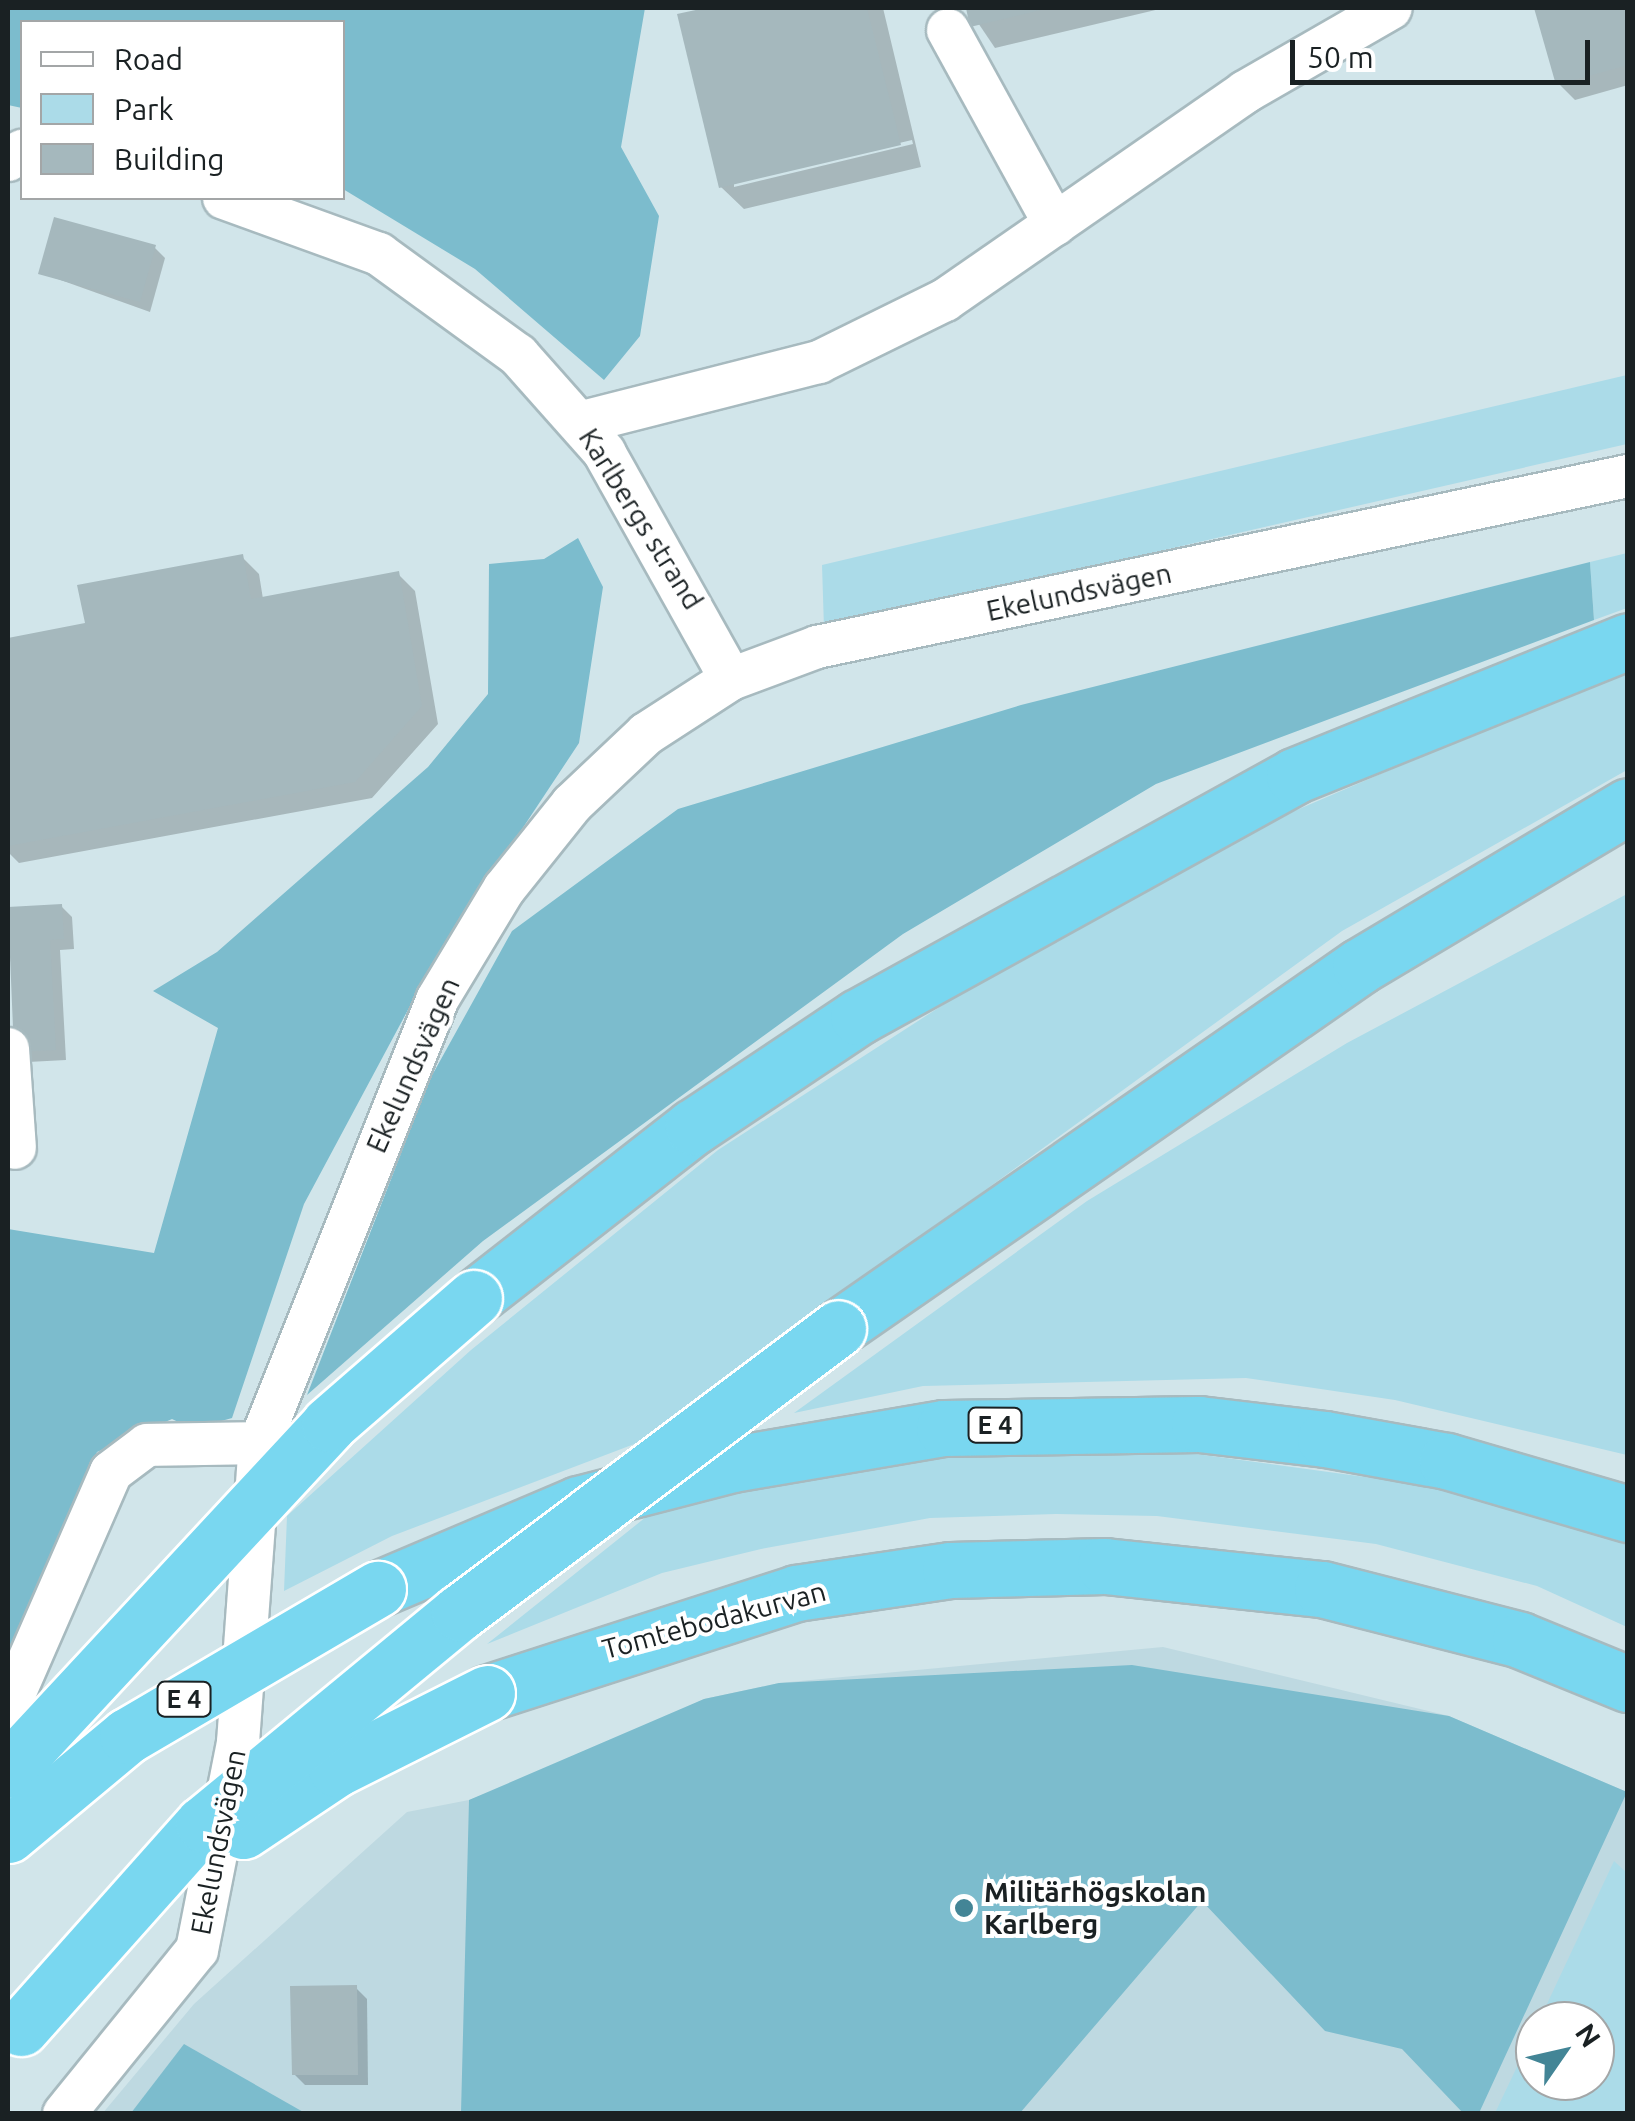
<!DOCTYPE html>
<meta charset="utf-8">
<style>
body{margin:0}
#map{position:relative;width:1635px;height:2121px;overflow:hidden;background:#d1e5ea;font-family:Ubuntu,sans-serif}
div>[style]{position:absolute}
.built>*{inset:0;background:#bed9e1}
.green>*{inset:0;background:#abdbe8}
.forest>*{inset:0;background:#7cbccd}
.shadow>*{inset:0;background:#0003}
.building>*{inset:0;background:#a5b8bd}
.roads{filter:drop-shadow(2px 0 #a7babf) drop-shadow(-2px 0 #a7babf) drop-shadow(0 2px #a7babf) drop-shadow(0 -2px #a7babf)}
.minor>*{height:42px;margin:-21px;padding:0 21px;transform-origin:21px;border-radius:21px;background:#fff}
.highway>*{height:55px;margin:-27.5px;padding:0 27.5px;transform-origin:27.5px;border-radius:27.5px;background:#79d7f0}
.bridges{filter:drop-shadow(2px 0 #fff) drop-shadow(-2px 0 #fff) drop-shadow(0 2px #fff) drop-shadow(0 -2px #fff)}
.highway-bridge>*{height:55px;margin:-27.5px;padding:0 27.5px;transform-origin:27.5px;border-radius:27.5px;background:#79d7f0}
.dots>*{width:28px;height:28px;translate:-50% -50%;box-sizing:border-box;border:5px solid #fff;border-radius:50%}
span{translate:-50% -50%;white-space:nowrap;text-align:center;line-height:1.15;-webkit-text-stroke:8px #fff;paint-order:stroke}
.shield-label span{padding:2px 8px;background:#fff;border:2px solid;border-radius:8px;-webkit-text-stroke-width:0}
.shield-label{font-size:25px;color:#1a2123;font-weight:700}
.street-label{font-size:28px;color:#1a2123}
.poi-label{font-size:28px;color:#1a2123;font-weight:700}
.left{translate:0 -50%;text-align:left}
.frame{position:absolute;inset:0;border:10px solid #1a2123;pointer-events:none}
.legend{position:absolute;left:20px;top:20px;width:325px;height:180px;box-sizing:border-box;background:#fff;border:2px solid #a3a6a7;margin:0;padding:12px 18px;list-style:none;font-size:30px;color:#1a2123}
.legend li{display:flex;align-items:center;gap:20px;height:50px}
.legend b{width:50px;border:2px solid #a3a6a7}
.north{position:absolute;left:1515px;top:2001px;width:100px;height:100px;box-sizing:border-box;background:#fff;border:2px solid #a3a6a7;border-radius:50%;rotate:56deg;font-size:28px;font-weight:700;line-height:40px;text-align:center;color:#1a2123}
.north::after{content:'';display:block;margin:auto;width:35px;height:45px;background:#438596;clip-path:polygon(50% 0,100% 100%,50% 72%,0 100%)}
.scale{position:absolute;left:1290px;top:40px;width:300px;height:45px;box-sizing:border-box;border:5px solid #1a2123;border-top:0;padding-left:12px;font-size:30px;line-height:35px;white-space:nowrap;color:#1a2123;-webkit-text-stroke:8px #fff;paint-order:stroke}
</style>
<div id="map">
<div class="built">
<i style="clip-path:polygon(evenodd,1163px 1647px,1449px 1716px,1627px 1792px,1627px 2113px,102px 2114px,194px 2004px,407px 1812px,469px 1800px,597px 1752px,704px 1699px,779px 1683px,1163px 1647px,1535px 2021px,1595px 2021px,1595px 2081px,1535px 2081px,1535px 2021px)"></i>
</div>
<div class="green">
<i style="clip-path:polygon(1627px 375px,1627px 444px,824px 628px,822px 565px)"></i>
<i style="clip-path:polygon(1627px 553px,1627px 608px,1594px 620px,1590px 562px)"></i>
<i style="clip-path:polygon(1627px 668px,1627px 770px,1342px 931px,637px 1443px,392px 1536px,284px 1591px,287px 1516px,471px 1350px,718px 1150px,977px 983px,1241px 834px)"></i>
<i style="clip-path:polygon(1627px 894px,1627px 1455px,1395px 1400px,1246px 1378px,923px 1386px,794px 1413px,1087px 1201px,1347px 1043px)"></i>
<i style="clip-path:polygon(1189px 1453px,1475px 1492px,1627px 1545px,1627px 1627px,1537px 1586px,1376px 1544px,1157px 1516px,1056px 1514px,930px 1518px,761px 1549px,662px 1573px,487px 1644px,661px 1505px,903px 1458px)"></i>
<i style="clip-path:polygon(1614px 1861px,1627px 1873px,1627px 2113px,1495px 2113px,1535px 2029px,1535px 2081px,1595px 2081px,1595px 2021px,1539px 2021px)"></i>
</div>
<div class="forest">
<i style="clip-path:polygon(8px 8px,645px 8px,621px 147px,659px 216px,640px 336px,604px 380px,475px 269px,343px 189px,342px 22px,22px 22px,22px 108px,8px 105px)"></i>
<i style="clip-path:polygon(578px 538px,603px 587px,579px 743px,432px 965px,304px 1204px,232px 1418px,193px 1429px,172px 1419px,97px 1452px,8px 1661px,8px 1229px,154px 1253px,218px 1028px,153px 991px,217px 952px,428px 767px,488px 694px,489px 564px,544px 559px)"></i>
<i style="clip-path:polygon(1590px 562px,1594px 620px,1156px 784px,903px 934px,483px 1241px,307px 1395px,430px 1079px,512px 931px,678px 809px,1021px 705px)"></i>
<i style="clip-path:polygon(1132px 1665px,1449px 1716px,1627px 1792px,1479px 2113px,1463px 2113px,1402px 2049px,1325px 2031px,1202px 1901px,1020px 2113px,461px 2113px,469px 1800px,704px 1699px,779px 1683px)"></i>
<i style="clip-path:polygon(184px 2044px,305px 2113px,131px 2113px)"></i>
</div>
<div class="shadow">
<i style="clip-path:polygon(evenodd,715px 8px,883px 8px,921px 167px,744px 209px,721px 187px,680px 16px,715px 8px,912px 140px,913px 144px,734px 187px,734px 182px,912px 140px)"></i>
<i style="clip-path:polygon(968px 8px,1164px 8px,995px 48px)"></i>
<i style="clip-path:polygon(1537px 8px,1628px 8px,1628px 85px,1575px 100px,1558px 83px)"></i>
<i style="clip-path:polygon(154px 247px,165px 258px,150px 312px,41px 273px)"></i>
<i style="clip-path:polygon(242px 557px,259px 574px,263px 599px,398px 574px,415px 591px,438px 724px,372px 798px,19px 863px,8px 852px,8px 640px,88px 625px)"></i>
<i style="clip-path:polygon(61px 906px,72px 917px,74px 949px,60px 950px,66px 1060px,28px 1062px,8px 945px)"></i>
<i style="clip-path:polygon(356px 1988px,367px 1999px,368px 2085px,305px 2085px,294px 2074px)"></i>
</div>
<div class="building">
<i style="clip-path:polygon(705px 8px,867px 8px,901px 145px,719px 188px,677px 14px)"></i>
<i style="clip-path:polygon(966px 8px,1045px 8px,1045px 9px,970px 27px)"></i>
<i style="clip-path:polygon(1534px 8px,1628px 8px,1628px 65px,1556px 85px)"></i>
<i style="clip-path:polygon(54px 217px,156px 245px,140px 302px,38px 274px)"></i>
<i style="clip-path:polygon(243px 554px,251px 599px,399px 571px,422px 706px,355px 782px,8px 846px,8px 638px,85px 623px,77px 585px)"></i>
<i style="clip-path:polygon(62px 904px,64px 939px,50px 940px,56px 1050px,14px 1052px,8px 907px)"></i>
<i style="clip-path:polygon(357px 1985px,358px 2075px,292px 2075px,290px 1986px)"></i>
</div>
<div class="roads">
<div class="minor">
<i style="left:948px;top:30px;width:222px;rotate:61.2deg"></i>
<i style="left:8px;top:160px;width:17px;rotate:-33deg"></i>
<i style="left:224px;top:198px;width:165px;rotate:19.9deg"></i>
<i style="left:379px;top:254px;width:172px;rotate:36deg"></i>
<i style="left:518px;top:355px;width:130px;rotate:48.4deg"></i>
<i style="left:604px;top:452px;width:260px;rotate:60.8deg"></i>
<i style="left:583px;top:422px;width:244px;rotate:-14.3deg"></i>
<i style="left:819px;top:362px;width:140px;rotate:-26.2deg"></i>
<i style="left:945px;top:300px;width:365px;rotate:-34.7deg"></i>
<i style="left:1245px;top:92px;width:168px;rotate:-29.9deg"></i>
<i style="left:8px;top:1049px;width:99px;rotate:86deg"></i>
<i style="left:8px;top:1708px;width:257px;rotate:-66.4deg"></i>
<i style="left:111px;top:1472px;width:45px;rotate:-36.9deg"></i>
<i style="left:147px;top:1445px;width:113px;rotate:-1deg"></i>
<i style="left:64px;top:2114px;width:211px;rotate:-51deg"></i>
<i style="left:197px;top:1950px;width:212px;rotate:-78.8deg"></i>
<i style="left:238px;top:1742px;width:300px;rotate:-85.8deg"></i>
<i style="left:260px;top:1443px;width:477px;rotate:-68.2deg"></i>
<i style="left:437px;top:1000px;width:130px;rotate:-58.9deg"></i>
<i style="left:504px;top:889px;width:109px;rotate:-51.3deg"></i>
<i style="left:572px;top:804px;width:102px;rotate:-43.4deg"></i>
<i style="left:646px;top:734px;width:101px;rotate:-32.9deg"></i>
<i style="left:731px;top:679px;width:92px;rotate:-20.4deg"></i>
<i style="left:817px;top:647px;width:829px;rotate:-11.91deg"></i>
</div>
<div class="highway">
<i style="left:474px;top:1298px;width:278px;rotate:-38deg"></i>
<i style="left:693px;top:1127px;width:198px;rotate:-33.7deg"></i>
<i style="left:858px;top:1017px;width:498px;rotate:-28.9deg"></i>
<i style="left:1294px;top:776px;width:360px;rotate:-22deg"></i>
<i style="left:838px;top:1328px;width:635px;rotate:-34.74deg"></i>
<i style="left:1360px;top:966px;width:312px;rotate:-30.8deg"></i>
<i style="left:378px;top:1589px;width:217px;rotate:-23deg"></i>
<i style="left:578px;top:1504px;width:160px;rotate:-14.5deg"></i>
<i style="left:733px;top:1464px;width:214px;rotate:-9.7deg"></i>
<i style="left:944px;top:1428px;width:255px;rotate:-0.9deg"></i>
<i style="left:1199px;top:1424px;width:127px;rotate:6.8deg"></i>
<i style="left:1325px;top:1439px;width:124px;rotate:10.2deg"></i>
<i style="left:1447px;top:1461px;width:189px;rotate:16.3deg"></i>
<i style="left:487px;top:1693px;width:325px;rotate:-17.9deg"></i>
<i style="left:796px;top:1593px;width:156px;rotate:-8.5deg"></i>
<i style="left:950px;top:1570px;width:155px;rotate:-1.5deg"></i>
<i style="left:1105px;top:1566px;width:218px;rotate:6.1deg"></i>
<i style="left:1322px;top:1589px;width:204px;rotate:14.4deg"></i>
<i style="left:1520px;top:1640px;width:117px;rotate:22.2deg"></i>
</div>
</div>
<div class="bridges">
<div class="highway-bridge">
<i style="left:8px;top:1770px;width:472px;rotate:-47.1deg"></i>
<i style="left:329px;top:1424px;width:192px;rotate:-41deg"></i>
<i style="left:243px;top:1831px;width:112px;rotate:-33.7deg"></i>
<i style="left:336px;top:1769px;width:169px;rotate:-26.7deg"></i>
<i style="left:8px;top:1835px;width:155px;rotate:-39.8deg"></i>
<i style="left:127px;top:1736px;width:291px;rotate:-30.4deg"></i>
<i style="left:21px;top:2028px;width:273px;rotate:-48.3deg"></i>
<i style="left:203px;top:1824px;width:332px;rotate:-39.5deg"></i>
<i style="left:459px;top:1613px;width:474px;rotate:-36.9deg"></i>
</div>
</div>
<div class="dots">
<i style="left:964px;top:1908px;background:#438596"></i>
</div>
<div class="shield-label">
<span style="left:995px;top:1425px">E 4</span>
<span style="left:184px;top:1699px">E 4</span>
</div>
<div class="street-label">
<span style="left:641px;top:519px;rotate:58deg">Karlbergs strand</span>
<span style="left:1079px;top:592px;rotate:-12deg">Ekelundsvägen</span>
<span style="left:413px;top:1065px;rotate:-66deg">Ekelundsvägen</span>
<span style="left:714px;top:1620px;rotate:-15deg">Tomtebodakurvan</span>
<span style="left:218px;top:1842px;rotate:-79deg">Ekelundsvägen</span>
</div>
<div class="poi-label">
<span class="left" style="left:984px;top:1908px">Militärhögskolan<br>Karlberg</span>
</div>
<div class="frame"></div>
<ul class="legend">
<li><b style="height:12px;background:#fff"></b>Road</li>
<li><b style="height:28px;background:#abdbe8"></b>Park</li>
<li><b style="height:28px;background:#a5b8bd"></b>Building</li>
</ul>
<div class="north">N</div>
<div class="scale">50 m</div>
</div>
